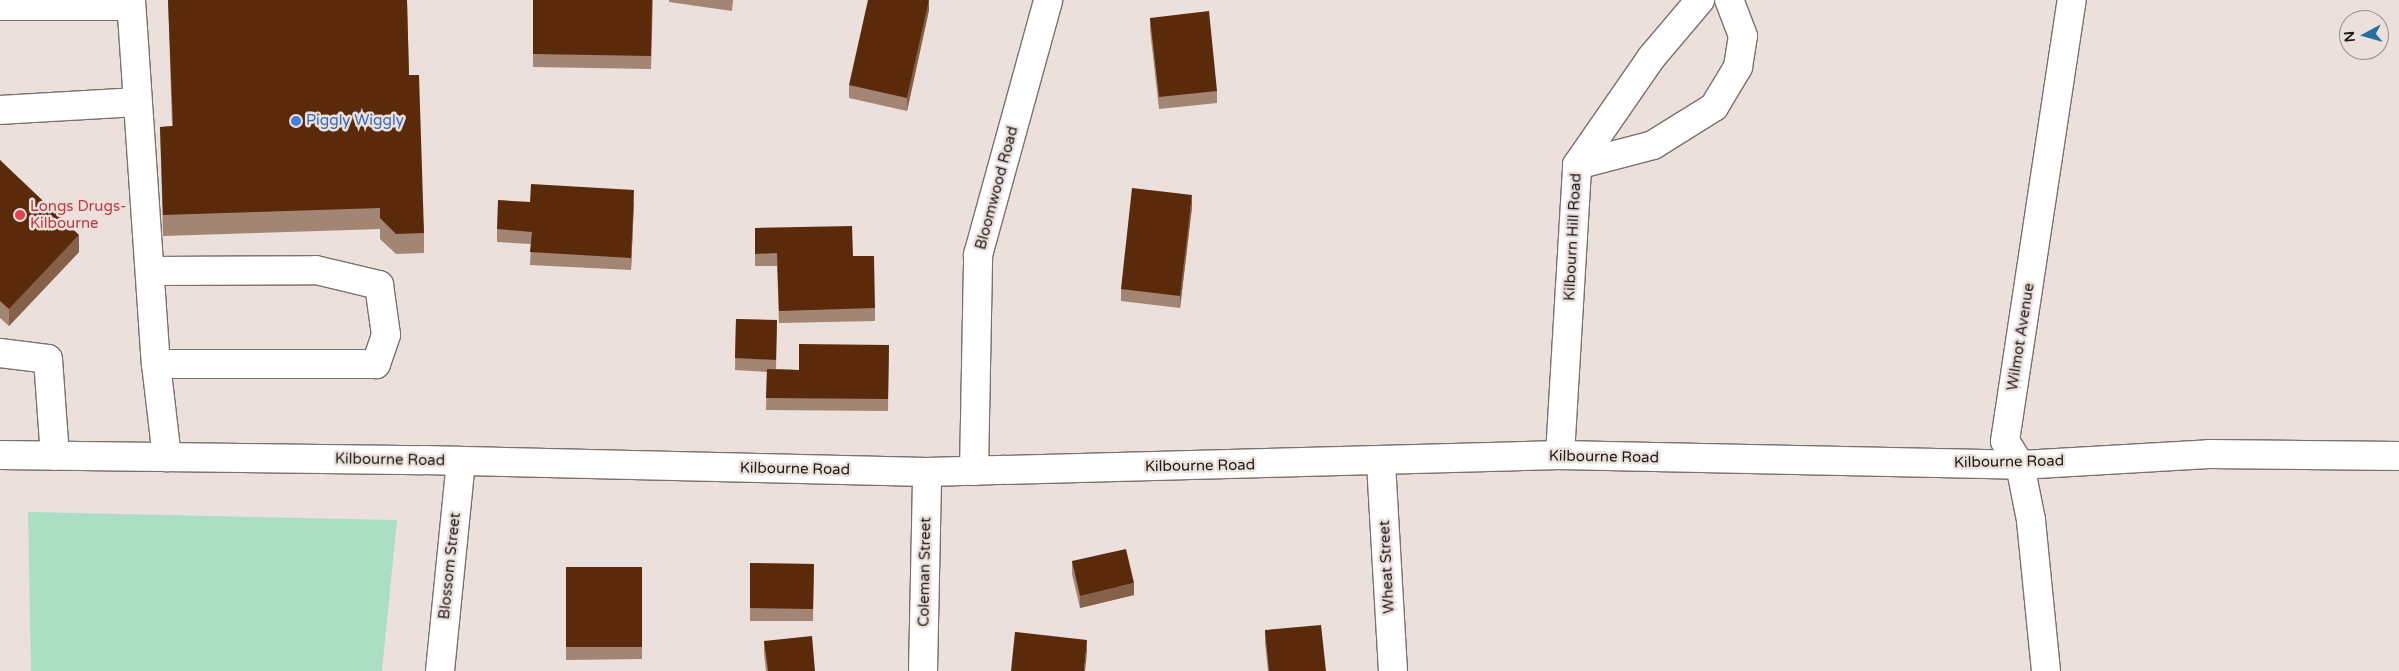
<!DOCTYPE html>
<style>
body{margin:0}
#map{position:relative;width:2399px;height:671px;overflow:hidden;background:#ebe0db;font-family:"Varela Round",sans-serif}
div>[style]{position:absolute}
.green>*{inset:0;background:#abdfc3}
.roads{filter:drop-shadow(1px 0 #7a716c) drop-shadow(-1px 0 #7a716c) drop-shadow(0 1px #7a716c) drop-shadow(0 -1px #7a716c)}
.minor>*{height:28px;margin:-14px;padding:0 14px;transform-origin:14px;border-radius:14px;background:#fff}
.wall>*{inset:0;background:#a28573}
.shaded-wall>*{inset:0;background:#866149}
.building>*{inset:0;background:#5a2a0b}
.dots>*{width:14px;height:14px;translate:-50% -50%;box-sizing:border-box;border:2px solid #ebe0db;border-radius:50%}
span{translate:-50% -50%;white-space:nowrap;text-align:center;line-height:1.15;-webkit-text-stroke:5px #ebe0db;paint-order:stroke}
.shop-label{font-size:15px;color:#366cbe}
.left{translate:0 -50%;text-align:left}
.street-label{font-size:15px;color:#1c1917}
.health-label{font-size:15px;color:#be3a42}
.north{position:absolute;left:2339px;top:10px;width:50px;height:50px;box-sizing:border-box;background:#ebe0db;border:1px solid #98908d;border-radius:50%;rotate:264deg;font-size:14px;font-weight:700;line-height:20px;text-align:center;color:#1c1917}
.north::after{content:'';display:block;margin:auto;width:18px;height:22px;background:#276ea2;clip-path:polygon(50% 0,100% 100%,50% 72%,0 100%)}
</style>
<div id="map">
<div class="green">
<i style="clip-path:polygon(28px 512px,397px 520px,382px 671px,31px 671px)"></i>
</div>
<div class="roads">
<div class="minor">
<i style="left:131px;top:0;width:365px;rotate:86.1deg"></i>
<i style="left:156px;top:364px;width:94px;rotate:83.3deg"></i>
<i style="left:0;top:6px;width:131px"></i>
<i style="left:0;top:110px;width:137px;rotate:-3.3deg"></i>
<i style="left:1577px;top:165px;width:79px;rotate:-14.7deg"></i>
<i style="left:1653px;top:145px;width:72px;rotate:-31.9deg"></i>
<i style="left:1714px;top:107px;width:47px;rotate:-59deg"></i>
<i style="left:1738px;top:67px;width:31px;rotate:-81deg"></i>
<i style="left:1743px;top:36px;width:39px;rotate:-111deg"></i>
<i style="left:152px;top:271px;width:164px;rotate:-0.3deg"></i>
<i style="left:316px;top:270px;width:65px;rotate:13.4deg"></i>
<i style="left:379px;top:285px;width:50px;rotate:82deg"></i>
<i style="left:386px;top:335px;width:31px;rotate:109deg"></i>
<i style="left:376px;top:364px;width:220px;rotate:180deg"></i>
<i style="left:0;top:353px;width:48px;rotate:7.1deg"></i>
<i style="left:48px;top:359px;width:97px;rotate:85.9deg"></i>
<i style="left:0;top:455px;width:423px;rotate:0.7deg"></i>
<i style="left:423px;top:460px;width:504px;rotate:1.36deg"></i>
<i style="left:927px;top:472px;width:633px;rotate:-1.54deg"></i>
<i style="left:1560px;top:455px;width:460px;rotate:1.2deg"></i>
<i style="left:2020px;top:465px;width:189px;rotate:-3.3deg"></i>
<i style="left:2209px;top:454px;width:190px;rotate:0.6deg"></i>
<i style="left:1560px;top:455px;width:290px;rotate:-86.6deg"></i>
<i style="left:1577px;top:165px;width:130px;rotate:-55.3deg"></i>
<i style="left:1651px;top:58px;width:76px;rotate:-49.8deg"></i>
<i style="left:1381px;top:463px;width:208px;rotate:86.7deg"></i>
<i style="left:974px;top:471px;width:216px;rotate:-88.9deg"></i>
<i style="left:978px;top:255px;width:264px;rotate:-74.6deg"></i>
<i style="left:440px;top:671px;width:211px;rotate:-84.3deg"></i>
<i style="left:923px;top:671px;width:199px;rotate:-88.8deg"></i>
<i style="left:2046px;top:671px;width:152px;rotate:-95.7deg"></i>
<i style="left:2031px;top:520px;width:56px;rotate:-101.3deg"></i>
<i style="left:2020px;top:465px;width:28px;rotate:-122deg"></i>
<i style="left:2005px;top:441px;width:446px;rotate:-81.4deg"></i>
</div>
</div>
<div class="wall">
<i style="clip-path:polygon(168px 0,407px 0,409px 75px,424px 233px,424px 253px,396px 254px,380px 239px,380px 229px,163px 236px,160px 127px,172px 126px)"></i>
<i style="clip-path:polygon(653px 0,651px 69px,533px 67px,533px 54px)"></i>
<i style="clip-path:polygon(669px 0,733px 0,732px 11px,669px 2px)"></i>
<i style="clip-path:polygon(929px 0,929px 10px,907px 111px,849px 98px,849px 85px)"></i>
<i style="clip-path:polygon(1150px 18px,1217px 91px,1217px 103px,1159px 109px,1150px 30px)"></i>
<i style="clip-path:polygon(0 160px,79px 252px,9px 326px,0 318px)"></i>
<i style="clip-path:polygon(530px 202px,634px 202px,631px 270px,530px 265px,531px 244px,497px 242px,497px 229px)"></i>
<i style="clip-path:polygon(1192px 207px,1180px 308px,1121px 301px,1121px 289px)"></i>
<i style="clip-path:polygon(755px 228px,853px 256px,875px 308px,875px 321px,779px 323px,777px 266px,755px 266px)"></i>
<i style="clip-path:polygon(736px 319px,777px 320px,776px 369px,799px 370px,889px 345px,888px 411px,766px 410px,767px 372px,735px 370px)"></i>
<i style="clip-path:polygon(1072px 561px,1134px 595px,1080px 608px,1072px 574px)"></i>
<i style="clip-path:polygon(750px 563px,814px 564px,813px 621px,750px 621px)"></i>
<i style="clip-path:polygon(566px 567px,642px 567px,642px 659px,566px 660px)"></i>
<i style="clip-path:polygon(1265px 630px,1326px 671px,1268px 671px,1265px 643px)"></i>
<i style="clip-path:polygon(764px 641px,815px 671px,766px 671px,764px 653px)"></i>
</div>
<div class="shaded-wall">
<i style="clip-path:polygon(929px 0,929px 10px,907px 111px,907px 98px)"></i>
<i style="clip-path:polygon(634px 190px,634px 202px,631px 270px,631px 258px)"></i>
<i style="clip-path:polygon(1192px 195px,1192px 207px,1180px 308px,1180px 296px)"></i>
<i style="clip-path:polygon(79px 235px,79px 252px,9px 326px,9px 309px)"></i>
<i style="clip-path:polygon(1134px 583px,1134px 595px,1080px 608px,1080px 596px)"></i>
<i style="clip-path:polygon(1087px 640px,1087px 652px,1085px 671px,1084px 671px)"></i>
</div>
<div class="building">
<i style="clip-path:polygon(168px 0,407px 0,409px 75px,419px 75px,424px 233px,396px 234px,380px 218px,380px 208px,163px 215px,160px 127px,173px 126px)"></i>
<i style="clip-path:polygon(533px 0,652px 0,651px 56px,533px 54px)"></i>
<i style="clip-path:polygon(868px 0,929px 0,907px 98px,849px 85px)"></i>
<i style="clip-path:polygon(1209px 11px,1217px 91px,1159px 97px,1150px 18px)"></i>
<i style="clip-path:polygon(0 160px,79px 235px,9px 309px,0 301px)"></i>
<i style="clip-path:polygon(531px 184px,634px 190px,631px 258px,530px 252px,532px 232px,497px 229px,498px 200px,530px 202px)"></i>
<i style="clip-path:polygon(1132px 188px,1192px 195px,1180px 296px,1121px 289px)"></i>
<i style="clip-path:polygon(852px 226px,853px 256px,874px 256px,875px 308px,779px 311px,777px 253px,755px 254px,755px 228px)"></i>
<i style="clip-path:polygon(736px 319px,777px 320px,776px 360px,735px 358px)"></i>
<i style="clip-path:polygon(799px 344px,889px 345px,888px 399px,766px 398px,767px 369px,799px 370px)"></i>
<i style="clip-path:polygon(1126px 549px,1134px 583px,1080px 596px,1072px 561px)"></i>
<i style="clip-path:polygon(750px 563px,814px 564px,813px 609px,750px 608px)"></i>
<i style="clip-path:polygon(566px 567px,642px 567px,642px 647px,566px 647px)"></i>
<i style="clip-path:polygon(1321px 625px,1326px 671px,1269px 671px,1265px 630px)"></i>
<i style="clip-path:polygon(1015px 632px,1087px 640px,1084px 671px,1011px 671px)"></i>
<i style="clip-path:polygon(812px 636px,815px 671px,768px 671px,764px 641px)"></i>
</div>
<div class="dots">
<i style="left:296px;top:121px;background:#3f7fe0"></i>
<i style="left:20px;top:215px;background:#e0444e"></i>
</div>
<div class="shop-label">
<span class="left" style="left:306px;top:121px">Piggly Wiggly</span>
</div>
<div class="street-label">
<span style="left:997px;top:188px;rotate:-75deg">Bloomwood Road</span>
<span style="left:1573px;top:237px;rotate:-87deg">Kilbourn Hill Road</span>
<span style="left:2021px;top:337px;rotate:-81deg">Wilmot Avenue</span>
<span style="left:1604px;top:457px;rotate:1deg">Kilbourne Road</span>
<span style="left:390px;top:460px;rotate:1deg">Kilbourne Road</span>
<span style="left:2009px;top:462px;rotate:-1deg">Kilbourne Road</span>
<span style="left:1200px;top:466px;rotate:-1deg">Kilbourne Road</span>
<span style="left:795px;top:469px;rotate:1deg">Kilbourne Road</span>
<span style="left:450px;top:566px;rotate:-84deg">Blossom Street</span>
<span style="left:1387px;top:567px;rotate:-93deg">Wheat Street</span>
<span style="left:925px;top:572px;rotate:-89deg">Coleman Street</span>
</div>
<div class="health-label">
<span class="left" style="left:30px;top:215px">Longs Drugs-<br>Kilbourne</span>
</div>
<div class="north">N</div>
</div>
